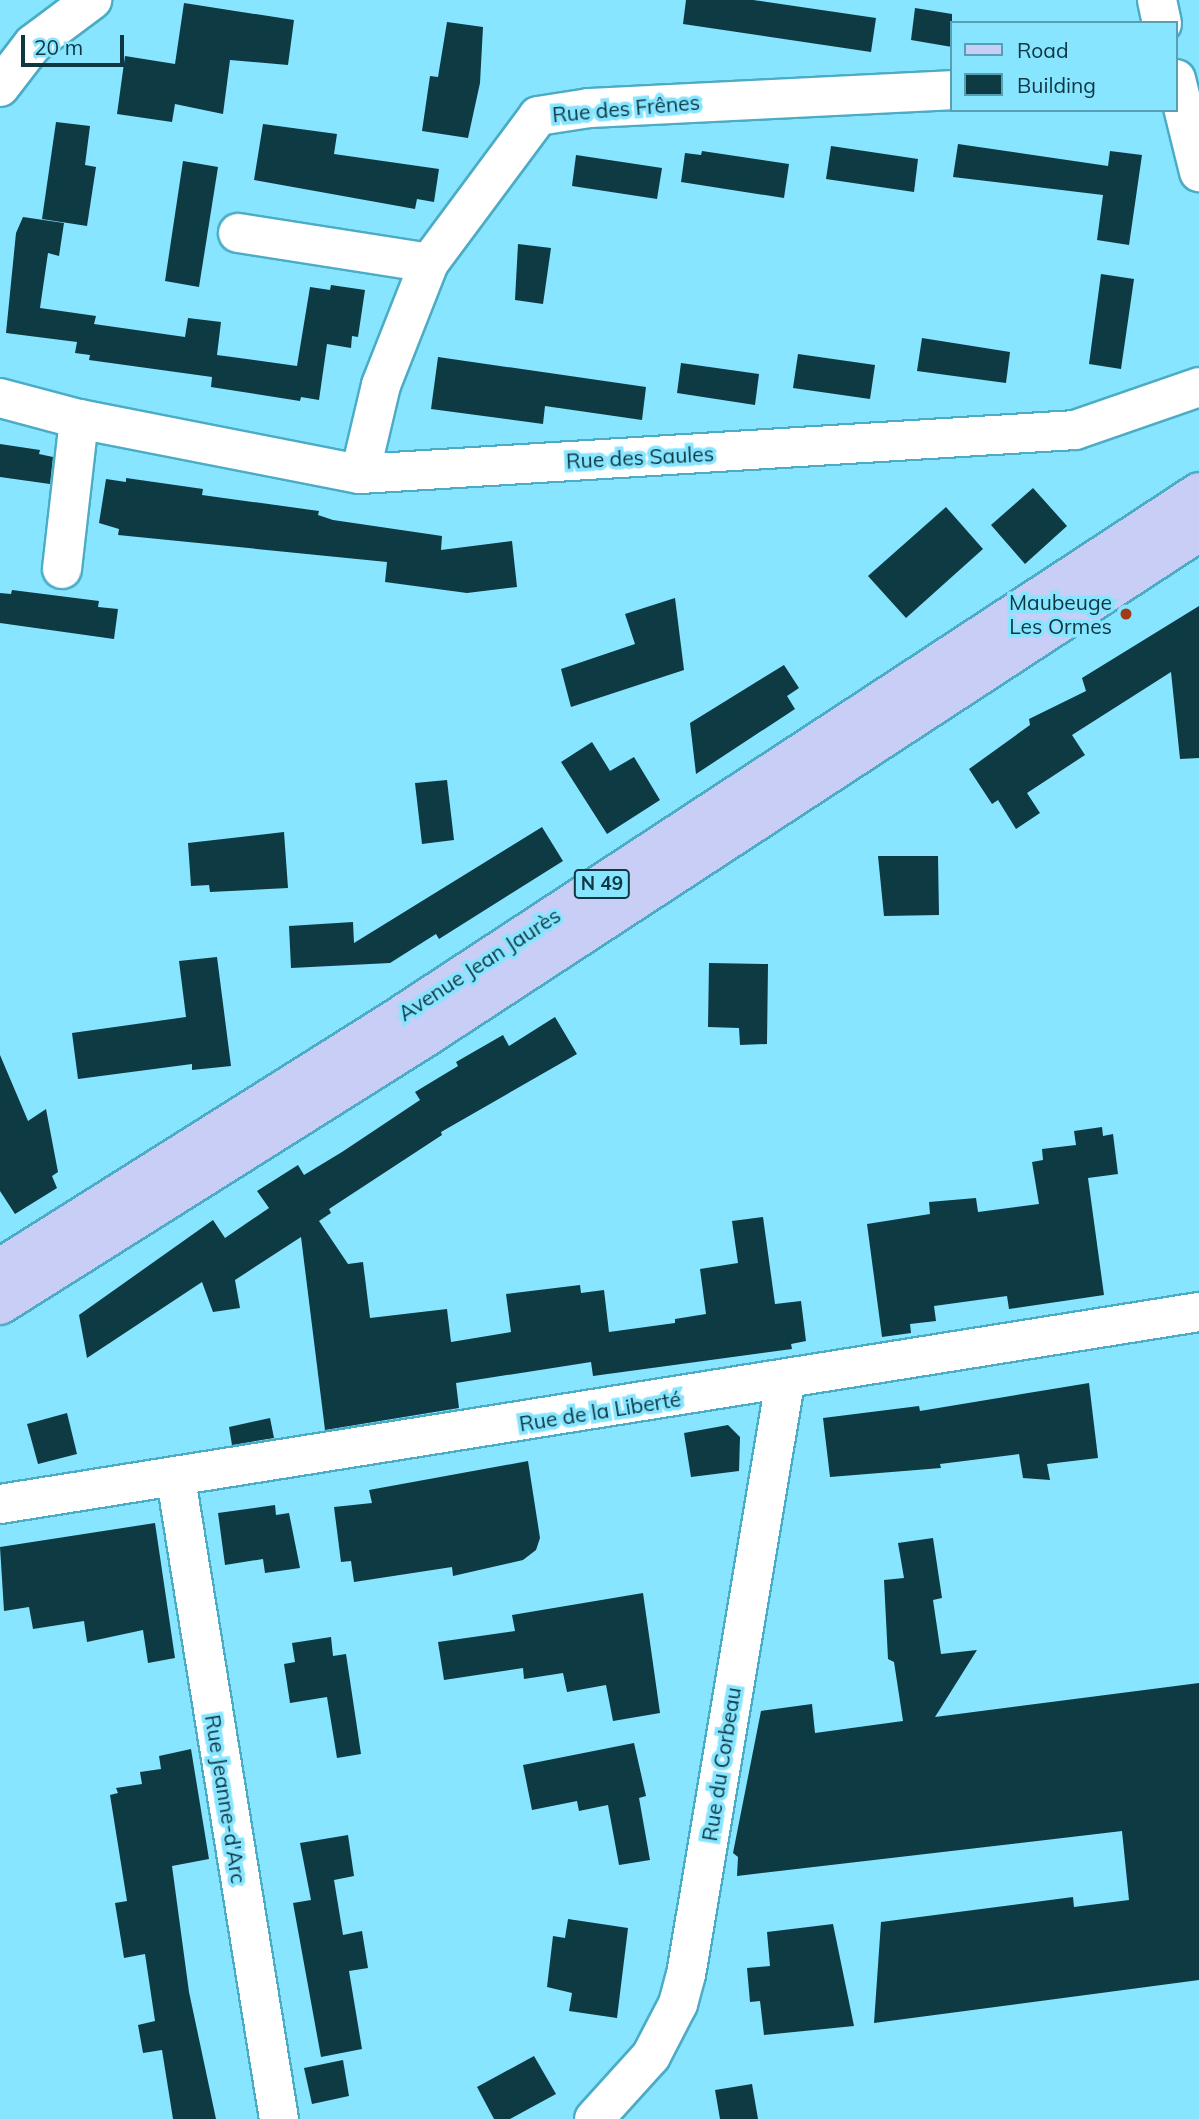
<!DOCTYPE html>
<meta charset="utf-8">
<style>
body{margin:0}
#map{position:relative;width:1199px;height:2119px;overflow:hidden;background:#87e5ff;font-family:Mulish,sans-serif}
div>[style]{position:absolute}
.building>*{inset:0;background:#0e3a44}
.roads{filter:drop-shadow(2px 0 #4cacc5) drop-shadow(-2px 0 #4cacc5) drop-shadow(0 2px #4cacc5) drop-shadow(0 -2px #4cacc5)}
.minor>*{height:38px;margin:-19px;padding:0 19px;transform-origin:19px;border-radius:19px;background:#fff}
.major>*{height:38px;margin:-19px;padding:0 19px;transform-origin:19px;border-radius:19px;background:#c9cef7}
.dots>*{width:19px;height:19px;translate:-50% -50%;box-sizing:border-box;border:4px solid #87e5ff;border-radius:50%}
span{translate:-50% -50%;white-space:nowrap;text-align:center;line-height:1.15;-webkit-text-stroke:7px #87e5ff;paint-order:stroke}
.shield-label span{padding:2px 5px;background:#87e5ff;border:2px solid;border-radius:5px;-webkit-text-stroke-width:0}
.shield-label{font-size:19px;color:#0e3742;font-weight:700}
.street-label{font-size:21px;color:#0e3742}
.poi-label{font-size:21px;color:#0e3742}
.right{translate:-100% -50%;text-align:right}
.legend{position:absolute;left:950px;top:21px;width:228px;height:91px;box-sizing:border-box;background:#87e5ff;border:2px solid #579fb3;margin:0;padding:9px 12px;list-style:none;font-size:21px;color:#0e3742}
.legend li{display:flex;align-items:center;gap:14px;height:35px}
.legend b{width:35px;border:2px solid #579fb3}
.scale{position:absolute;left:21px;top:35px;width:103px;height:32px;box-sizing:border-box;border:4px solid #0e3742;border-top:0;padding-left:9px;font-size:21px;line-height:24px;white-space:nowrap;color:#0e3742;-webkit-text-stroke:5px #87e5ff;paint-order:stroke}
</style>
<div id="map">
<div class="building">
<i style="clip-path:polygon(686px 0,753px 0,876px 18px,871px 52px,683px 24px)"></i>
<i style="clip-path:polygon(184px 3px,294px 20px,288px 65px,230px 60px,223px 114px,175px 104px,172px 122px,117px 114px,125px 56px,175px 64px)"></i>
<i style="clip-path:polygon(915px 8px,952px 14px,952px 47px,911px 40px)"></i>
<i style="clip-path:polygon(447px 22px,483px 27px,480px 83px,468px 138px,422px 131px,430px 76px,438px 77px)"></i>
<i style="clip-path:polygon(56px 122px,90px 126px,85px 165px,96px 167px,87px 226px,42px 219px)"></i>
<i style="clip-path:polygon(263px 124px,337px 134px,334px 154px,439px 169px,434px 202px,417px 199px,415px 209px,254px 180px)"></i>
<i style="clip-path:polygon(958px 144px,1108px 166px,1110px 151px,1142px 155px,1129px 245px,1097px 240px,1103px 195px,953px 177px)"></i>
<i style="clip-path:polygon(831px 146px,918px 159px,914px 192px,826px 179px)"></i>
<i style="clip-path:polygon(702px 151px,789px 164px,784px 198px,681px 182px,685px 153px,701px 155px)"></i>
<i style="clip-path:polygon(576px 155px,662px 168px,657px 199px,572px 186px)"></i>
<i style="clip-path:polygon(183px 161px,218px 167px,199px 287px,165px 281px)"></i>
<i style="clip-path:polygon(23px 217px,64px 223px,59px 256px,48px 253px,40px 308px,96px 316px,94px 324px,185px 337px,188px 318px,221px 322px,217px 355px,297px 366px,310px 287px,330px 290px,331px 285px,365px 290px,358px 337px,352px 336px,351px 348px,327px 344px,319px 400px,301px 397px,300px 401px,211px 387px,212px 377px,89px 360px,90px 355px,75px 353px,77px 342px,6px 333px,16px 233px)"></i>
<i style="clip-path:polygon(518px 244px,551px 248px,543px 304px,515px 300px)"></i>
<i style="clip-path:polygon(1101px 274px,1134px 279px,1121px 369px,1089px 364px)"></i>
<i style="clip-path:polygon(922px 338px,1010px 352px,1006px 383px,917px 371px)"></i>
<i style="clip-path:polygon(798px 354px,875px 365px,870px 399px,793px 388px)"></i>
<i style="clip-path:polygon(438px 357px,646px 387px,642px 420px,545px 406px,543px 424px,431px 409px)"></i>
<i style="clip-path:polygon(681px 363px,759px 374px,755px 405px,677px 393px)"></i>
<i style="clip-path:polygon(0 444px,40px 450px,39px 454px,53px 457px,50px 484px,0 477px)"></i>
<i style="clip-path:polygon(126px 478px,203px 489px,202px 495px,319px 511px,318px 515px,333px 520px,442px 536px,441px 550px,512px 541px,517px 587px,467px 593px,385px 582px,387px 562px,118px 535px,119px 529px,99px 523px,106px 479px,126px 482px)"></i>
<i style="clip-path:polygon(1033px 488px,1067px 526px,1025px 564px,991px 525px)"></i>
<i style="clip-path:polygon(946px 507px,983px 549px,906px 618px,868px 576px)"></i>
<i style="clip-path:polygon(12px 590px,99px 601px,98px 607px,118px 609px,114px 639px,0 623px,0 593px,11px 594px)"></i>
<i style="clip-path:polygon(675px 598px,684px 670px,571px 707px,561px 669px,635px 644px,625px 614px)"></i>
<i style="clip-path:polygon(1199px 606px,1199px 758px,1180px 759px,1171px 672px,1072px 735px,1085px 755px,1027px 793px,1040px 813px,1016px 829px,998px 800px,992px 804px,969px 769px,1030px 725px,1029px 719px,1086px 691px,1082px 678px)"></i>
<i style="clip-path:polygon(784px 665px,799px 688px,787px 696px,795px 709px,696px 774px,690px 723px)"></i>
<i style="clip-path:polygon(592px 742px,610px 771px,634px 757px,660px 800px,607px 834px,561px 762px)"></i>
<i style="clip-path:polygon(447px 780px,454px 840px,422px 844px,415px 783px)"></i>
<i style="clip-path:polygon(542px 827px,563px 861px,439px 939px,436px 934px,390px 963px,291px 968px,289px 926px,353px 922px,354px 943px)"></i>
<i style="clip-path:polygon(284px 832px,288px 888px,210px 892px,209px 885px,191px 886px,188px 843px)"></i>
<i style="clip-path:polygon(878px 856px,938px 856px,939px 915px,884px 916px)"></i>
<i style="clip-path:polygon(217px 957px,231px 1066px,192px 1070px,192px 1064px,78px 1079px,72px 1033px,186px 1017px,179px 961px)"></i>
<i style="clip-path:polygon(709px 963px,768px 964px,767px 1044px,740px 1045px,739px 1028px,708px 1027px)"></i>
<i style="clip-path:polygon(555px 1017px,577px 1054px,441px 1132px,442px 1135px,329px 1209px,331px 1213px,319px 1221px,348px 1264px,363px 1262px,370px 1318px,447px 1309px,451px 1342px,511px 1332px,506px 1294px,580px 1285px,581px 1293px,604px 1290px,609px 1332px,675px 1323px,675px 1319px,706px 1314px,700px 1269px,738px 1263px,732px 1221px,763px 1217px,775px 1304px,801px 1301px,806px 1341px,791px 1344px,792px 1349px,593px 1376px,591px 1362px,456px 1383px,459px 1408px,325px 1430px,301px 1237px,235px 1280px,240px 1308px,213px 1312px,202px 1282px,87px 1358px,79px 1315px,213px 1220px,225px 1238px,269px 1208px,257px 1191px,298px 1165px,304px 1175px,342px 1152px,420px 1100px,415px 1092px,458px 1066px,456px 1062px,503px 1035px,509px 1046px)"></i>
<i style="clip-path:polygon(0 1055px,28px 1121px,46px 1109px,58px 1172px,52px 1176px,57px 1188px,15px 1214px,0 1191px)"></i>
<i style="clip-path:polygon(1102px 1127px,1103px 1136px,1113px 1134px,1118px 1174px,1088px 1178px,1104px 1295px,1009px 1309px,1007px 1296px,934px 1306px,936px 1321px,910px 1324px,911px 1333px,882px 1337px,867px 1224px,930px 1214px,929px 1202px,976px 1198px,978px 1212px,1039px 1204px,1032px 1162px,1043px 1160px,1042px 1149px,1076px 1145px,1074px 1131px)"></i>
<i style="clip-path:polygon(1089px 1383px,1098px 1458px,1047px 1464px,1050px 1480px,1023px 1478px,1019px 1454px,940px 1464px,941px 1468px,830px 1477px,823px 1418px,919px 1406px,920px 1411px)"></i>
<i style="clip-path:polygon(67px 1413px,77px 1454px,38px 1464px,27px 1424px)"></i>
<i style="clip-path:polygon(270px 1418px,274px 1438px,232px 1445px,229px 1427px)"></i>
<i style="clip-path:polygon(728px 1425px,740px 1437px,739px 1471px,691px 1477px,684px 1433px)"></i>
<i style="clip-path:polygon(528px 1461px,540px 1538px,536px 1550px,523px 1560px,453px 1576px,452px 1567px,354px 1582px,351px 1561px,341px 1562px,334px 1507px,372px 1503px,369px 1490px)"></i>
<i style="clip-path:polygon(275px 1505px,276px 1515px,289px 1513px,300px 1568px,265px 1573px,263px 1559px,225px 1565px,218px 1513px)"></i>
<i style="clip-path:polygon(155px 1523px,175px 1658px,148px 1663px,143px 1630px,87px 1642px,84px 1621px,33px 1629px,29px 1607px,4px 1611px,0 1547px)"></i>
<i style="clip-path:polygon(933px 1538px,942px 1598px,933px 1600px,941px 1654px,977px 1650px,935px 1717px,1199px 1683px,1199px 1980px,874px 2023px,881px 1922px,1073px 1897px,1074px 1907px,1129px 1900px,1122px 1831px,737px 1876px,738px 1857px,733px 1853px,761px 1711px,812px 1704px,815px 1733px,903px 1721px,894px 1662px,888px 1659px,884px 1580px,904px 1578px,898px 1543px)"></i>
<i style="clip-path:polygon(643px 1593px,660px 1713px,613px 1721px,606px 1685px,567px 1692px,563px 1673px,524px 1679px,523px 1668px,444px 1680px,438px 1642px,515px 1631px,512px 1615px)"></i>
<i style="clip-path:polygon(331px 1637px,333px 1656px,346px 1654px,361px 1754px,337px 1758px,327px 1697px,290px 1703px,284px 1664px,295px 1662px,292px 1643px)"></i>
<i style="clip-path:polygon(634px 1743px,646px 1796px,639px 1798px,650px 1860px,619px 1865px,608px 1805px,579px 1811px,577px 1801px,532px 1810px,523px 1765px)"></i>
<i style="clip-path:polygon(191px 1749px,209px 1859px,172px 1866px,189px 1992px,216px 2119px,173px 2119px,162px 2050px,143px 2053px,138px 2025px,155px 2021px,145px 1954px,124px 1958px,115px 1903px,127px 1901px,110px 1795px,118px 1793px,116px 1788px,142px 1784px,140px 1772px,161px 1769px,159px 1756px)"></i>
<i style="clip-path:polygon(348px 1835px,354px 1876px,334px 1880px,343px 1935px,362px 1931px,368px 1968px,349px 1971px,362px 2049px,321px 2057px,293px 1903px,311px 1900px,300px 1843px)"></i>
<i style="clip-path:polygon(568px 1919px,628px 1928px,617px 2018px,569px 2011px,572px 1993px,547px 1987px,553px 1936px,565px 1938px)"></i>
<i style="clip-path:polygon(833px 1924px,854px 2026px,764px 2035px,760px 2001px,750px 2002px,747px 1968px,770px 1966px,767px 1932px)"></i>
<i style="clip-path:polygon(534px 2056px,556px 2094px,510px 2119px,494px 2119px,477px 2087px)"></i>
<i style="clip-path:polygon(343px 2060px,349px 2096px,312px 2104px,304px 2068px)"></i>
<i style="clip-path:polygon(752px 2084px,758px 2119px,720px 2119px,715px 2090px)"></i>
</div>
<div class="roads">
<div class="minor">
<i style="left:1157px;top:0;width:24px;rotate:78deg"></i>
<i style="left:1176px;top:79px;width:96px;rotate:76.1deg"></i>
<i style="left:0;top:87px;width:54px;rotate:-52.5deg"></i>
<i style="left:33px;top:44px;width:74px;rotate:-36.7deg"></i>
<i style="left:238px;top:233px;width:193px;rotate:8.9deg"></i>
<i style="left:0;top:398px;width:82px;rotate:14.9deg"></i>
<i style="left:79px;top:419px;width:286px;rotate:11.1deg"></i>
<i style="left:360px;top:474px;width:716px;rotate:-3.52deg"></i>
<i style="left:1075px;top:430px;width:131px;rotate:-19.1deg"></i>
<i style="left:360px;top:474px;width:91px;rotate:-76.7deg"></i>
<i style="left:381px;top:385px;width:131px;rotate:-68.5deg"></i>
<i style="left:429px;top:263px;width:183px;rotate:-53.4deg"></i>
<i style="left:538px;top:116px;width:52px;rotate:-8.9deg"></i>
<i style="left:589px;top:108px;width:363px;rotate:-2.8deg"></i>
<i style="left:62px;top:569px;width:151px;rotate:-83.5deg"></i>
<i style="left:176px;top:1479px;width:648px;rotate:80.86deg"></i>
<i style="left:0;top:1504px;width:1214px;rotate:-9.1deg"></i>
<i style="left:594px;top:2119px;width:85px;rotate:-47.9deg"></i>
<i style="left:651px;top:2056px;width:59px;rotate:-62.6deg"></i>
<i style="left:678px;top:2004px;width:30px;rotate:-75deg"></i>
<i style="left:686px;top:1975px;width:601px;rotate:-80.52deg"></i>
</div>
<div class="major">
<i style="left:0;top:1268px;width:480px;rotate:-32.2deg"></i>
<i style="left:406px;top:1012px;width:948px;rotate:-33.25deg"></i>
<i style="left:0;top:1305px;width:503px;rotate:-32.17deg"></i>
<i style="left:426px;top:1037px;width:923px;rotate:-33.16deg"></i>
</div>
</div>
<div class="dots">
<i style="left:1126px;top:614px;background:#a23b19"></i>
</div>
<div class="shield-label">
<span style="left:602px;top:884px">N 49</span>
</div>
<div class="street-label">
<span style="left:626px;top:108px;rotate:-5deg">Rue des Frênes</span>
<span style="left:640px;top:457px;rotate:-3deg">Rue des Saules</span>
<span style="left:479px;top:964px;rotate:-33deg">Avenue Jean Jaurès</span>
<span style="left:600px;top:1411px;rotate:-9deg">Rue de la Liberté</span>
<span style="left:721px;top:1764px;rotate:-81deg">Rue du Corbeau</span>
<span style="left:226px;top:1799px;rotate:81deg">Rue Jeanne-d'Arc</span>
</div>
<div class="poi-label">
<span class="right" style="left:1112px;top:614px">Maubeuge<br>Les Ormes</span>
</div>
<ul class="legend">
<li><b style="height:9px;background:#c9cef7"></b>Road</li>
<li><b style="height:19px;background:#0e3a44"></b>Building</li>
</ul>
<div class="scale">20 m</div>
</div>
